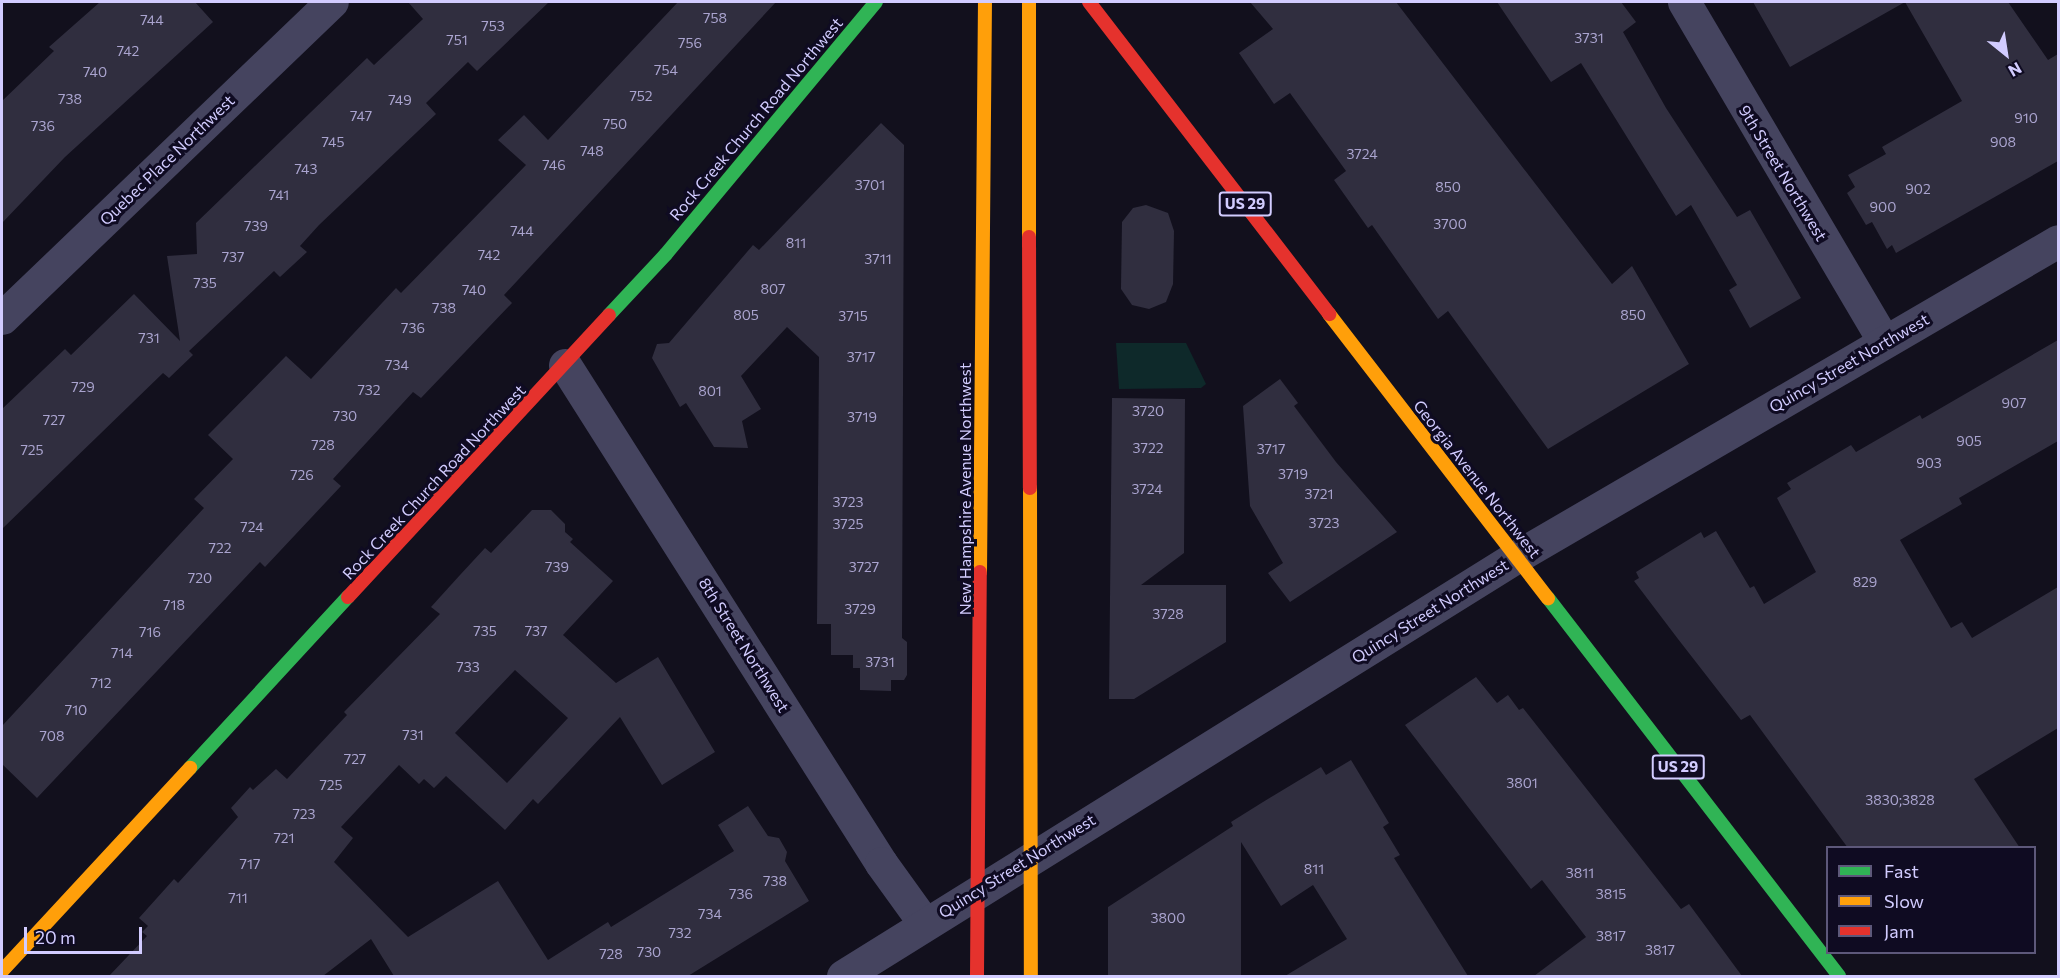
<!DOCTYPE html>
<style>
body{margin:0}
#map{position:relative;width:2060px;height:978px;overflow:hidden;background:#12101d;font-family:Commissioner,sans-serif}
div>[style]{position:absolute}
.green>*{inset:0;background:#0e292a}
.building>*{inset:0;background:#302e3f}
.street>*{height:33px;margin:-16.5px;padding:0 16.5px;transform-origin:16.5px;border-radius:16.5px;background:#45445f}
.fast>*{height:14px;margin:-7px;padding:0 7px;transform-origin:7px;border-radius:7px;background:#30b455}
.slow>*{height:14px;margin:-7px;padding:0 7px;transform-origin:7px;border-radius:7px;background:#ff9f0a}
.jam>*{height:14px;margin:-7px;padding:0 7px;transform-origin:7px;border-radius:7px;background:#e5322d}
span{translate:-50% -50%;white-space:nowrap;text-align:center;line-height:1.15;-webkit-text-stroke:6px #0f0b22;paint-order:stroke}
.number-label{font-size:14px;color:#aaa4cf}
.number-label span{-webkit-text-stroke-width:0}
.shield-label span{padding:2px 4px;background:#0f0b22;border:2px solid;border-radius:4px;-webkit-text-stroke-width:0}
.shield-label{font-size:15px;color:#d2ccff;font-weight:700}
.street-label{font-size:16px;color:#d2ccff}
.frame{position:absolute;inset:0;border:3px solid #d2ccff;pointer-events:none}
.legend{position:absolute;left:1826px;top:846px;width:210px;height:108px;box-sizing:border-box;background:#0f0b22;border:2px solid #5d587a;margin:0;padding:8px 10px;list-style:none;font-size:18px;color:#d2ccff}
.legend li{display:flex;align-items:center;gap:12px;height:30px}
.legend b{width:30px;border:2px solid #5d587a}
.north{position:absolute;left:1976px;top:24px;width:60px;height:60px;-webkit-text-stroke:4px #0f0b22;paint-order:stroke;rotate:150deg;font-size:16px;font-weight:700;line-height:24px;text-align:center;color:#d2ccff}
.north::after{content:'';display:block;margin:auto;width:21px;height:27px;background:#d2ccff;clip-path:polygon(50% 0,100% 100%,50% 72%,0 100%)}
.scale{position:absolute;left:24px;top:927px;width:118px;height:27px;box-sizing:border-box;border:3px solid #d2ccff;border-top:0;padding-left:8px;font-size:18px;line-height:21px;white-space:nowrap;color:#d2ccff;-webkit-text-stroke:4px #0f0b22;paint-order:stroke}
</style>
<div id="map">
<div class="green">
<i style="clip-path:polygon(1116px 343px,1186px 343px,1206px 384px,1201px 388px,1119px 389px)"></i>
</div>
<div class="building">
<i style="clip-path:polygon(100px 2px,195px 2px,213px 22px,65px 157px,2px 223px,2px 101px,54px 51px,49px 47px)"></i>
<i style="clip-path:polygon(408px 2px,549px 2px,477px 71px,468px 62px,426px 103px,436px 114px,319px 225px,300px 246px,307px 252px,280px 277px,274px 271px,189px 351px,193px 355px,169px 378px,163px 373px,2px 529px,2px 409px,65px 349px,71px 355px,134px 294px,180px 341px,167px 256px,197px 254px,196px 223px,367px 58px,374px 65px,423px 19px)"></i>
<i style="clip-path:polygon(678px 2px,776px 2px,504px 295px,512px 303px,421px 398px,413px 392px,333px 479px,341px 486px,265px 567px,260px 562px,37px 798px,2px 764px,2px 726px,204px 508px,194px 499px,233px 459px,208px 435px,286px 356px,311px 379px,396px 288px,401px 293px,526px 165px,498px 140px,524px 115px,548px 140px)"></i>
<i style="clip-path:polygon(1250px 2px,1396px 2px,1612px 284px,1632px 266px,1689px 364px,1548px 449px,1448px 311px,1438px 319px,1372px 225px,1368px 228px,1334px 180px,1346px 171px,1290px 93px,1274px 104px,1239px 53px,1273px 29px)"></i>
<i style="clip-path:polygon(1497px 2px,1621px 2px,1636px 22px,1623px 32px,1666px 108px,1737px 217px,1750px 210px,1801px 298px,1750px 328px,1729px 290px,1737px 285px,1691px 205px,1676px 216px,1581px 63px,1551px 82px)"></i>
<i style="clip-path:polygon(1753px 2px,2008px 2px,2048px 60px,2058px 54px,2058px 161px,1896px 253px,1892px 245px,1887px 249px,1872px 222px,1866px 225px,1847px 193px,1855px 187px,1848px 175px,1886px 154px,1882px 147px,1962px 101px,1905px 2px,1790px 67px)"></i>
<i style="clip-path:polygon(881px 123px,904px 145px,902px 638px,907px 642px,907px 675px,904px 680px,891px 680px,891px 691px,860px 690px,860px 668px,853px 668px,853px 655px,831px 655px,831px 624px,817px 624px,819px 357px,787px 327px,741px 376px,761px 409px,742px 421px,748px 448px,714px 447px,686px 403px,680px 407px,652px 358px,657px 344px,669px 343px,753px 245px,759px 250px)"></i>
<i style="clip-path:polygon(1146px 205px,1168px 213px,1174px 231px,1173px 284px,1166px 302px,1149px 309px,1132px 305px,1121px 289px,1122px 222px,1133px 208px)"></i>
<i style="clip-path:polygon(2058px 340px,2058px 441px,1959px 498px,1962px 504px,1900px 540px,1951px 628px,1962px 622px,1972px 638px,2058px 587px,2058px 728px,1974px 779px,2020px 848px,1848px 848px,1750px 715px,1741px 720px,1678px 639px,1634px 581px,1639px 578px,1636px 572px,1701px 532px,1704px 538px,1716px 531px,1750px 588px,1754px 586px,1764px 604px,1816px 572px,1777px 498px,1791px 489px,1787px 483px,1851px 445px,1856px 452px,1920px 415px,1922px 419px)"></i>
<i style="clip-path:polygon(1280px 379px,1298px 403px,1294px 406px,1336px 462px,1397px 532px,1290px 602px,1268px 573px,1283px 563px,1250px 506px,1243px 406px)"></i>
<i style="clip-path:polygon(1112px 398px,1185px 399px,1184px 553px,1141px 585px,1226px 585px,1226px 642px,1134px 699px,1109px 699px)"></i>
<i style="clip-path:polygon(evenodd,532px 510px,551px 510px,565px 524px,565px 532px,573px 539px,570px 542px,613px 581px,563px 635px,616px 683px,658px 657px,715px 752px,662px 785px,620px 717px,538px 804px,533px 799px,505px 830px,446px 776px,434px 788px,424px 779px,419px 784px,399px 765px,341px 827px,353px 838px,334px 862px,408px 937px,498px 881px,548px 960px,608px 922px,611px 927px,734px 851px,718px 825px,748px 806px,768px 836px,779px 838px,787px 852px,785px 861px,809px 901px,688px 976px,394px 976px,371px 939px,323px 976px,109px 976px,147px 936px,142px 932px,148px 926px,139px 918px,174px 879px,178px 883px,238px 817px,231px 808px,250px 787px,253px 790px,276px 769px,287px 779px,347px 715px,344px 712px,440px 614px,431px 607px,460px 575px,485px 548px,491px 553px,532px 510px,515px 670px,568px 718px,507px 783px,455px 733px,515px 670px)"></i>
<i style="clip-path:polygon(1476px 677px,1497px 703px,1508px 695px,1519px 710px,1523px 708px,1681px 909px,1689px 904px,1742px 976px,1534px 976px,1586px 937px,1542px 880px,1531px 889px,1405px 725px)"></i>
<i style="clip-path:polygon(1351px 760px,1389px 823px,1383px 827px,1400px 855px,1394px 858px,1468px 976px,1285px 976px,1347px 939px,1313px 885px,1281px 906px,1241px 842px,1241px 976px,1108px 976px,1108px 907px,1233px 826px,1231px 822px,1263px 802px,1321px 767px,1326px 775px)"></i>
</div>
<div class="street">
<i style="left:1684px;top:2px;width:394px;rotate:59.5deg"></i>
<i style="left:2px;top:318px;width:457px;rotate:-43.8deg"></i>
<i style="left:565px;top:365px;width:590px;rotate:57.6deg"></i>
<i style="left:881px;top:863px;width:75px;rotate:54.2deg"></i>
<i style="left:843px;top:976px;width:793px;rotate:-31.91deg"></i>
<i style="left:1516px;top:557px;width:627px;rotate:-30.24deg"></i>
</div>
<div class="fast">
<i style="left:609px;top:315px;width:83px;rotate:-46.9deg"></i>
<i style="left:666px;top:254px;width:328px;rotate:-50.2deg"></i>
<i style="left:1548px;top:598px;width:477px;rotate:52.4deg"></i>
<i style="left:190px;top:768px;width:233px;rotate:-47.3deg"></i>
</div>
<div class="slow">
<i style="left:1029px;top:2px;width:235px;rotate:90deg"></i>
<i style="left:1329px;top:314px;width:359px;rotate:52.4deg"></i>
<i style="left:1030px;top:488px;width:488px;rotate:89.9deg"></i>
<i style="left:980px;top:572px;width:570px;rotate:-89.5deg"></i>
<i style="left:2px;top:971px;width:277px;rotate:-47.2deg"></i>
</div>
<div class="jam">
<i style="left:1089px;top:2px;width:394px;rotate:52.4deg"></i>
<i style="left:1029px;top:237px;width:251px;rotate:89.8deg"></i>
<i style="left:348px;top:597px;width:384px;rotate:-47.2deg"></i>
<i style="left:977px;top:976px;width:404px;rotate:-89.6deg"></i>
</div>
<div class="number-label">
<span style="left:715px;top:18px">758</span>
<span style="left:152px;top:20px">744</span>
<span style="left:493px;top:26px">753</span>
<span style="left:1589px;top:38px">3731</span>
<span style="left:457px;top:40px">751</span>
<span style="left:690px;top:43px">756</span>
<span style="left:128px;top:51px">742</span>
<span style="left:666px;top:70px">754</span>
<span style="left:95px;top:72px">740</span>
<span style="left:641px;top:96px">752</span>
<span style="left:70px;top:99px">738</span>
<span style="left:400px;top:100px">749</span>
<span style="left:361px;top:116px">747</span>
<span style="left:2026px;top:118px">910</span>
<span style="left:615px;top:124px">750</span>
<span style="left:43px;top:126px">736</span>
<span style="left:333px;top:142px">745</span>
<span style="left:2003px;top:142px">908</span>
<span style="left:592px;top:151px">748</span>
<span style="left:1362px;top:154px">3724</span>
<span style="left:554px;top:165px">746</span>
<span style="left:306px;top:169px">743</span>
<span style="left:870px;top:185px">3701</span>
<span style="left:1448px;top:187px">850</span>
<span style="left:1918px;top:189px">902</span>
<span style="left:279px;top:195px">741</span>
<span style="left:1883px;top:207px">900</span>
<span style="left:1450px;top:224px">3700</span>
<span style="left:256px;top:226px">739</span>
<span style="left:522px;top:231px">744</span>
<span style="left:796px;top:243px">811</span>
<span style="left:489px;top:255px">742</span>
<span style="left:233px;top:257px">737</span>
<span style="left:878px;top:259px">3711</span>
<span style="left:205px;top:283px">735</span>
<span style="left:773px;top:289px">807</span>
<span style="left:474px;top:290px">740</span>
<span style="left:444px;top:308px">738</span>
<span style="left:746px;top:315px">805</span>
<span style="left:1633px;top:315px">850</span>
<span style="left:853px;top:316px">3715</span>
<span style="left:413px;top:328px">736</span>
<span style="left:149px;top:338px">731</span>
<span style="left:861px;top:357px">3717</span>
<span style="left:397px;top:365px">734</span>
<span style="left:83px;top:387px">729</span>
<span style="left:369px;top:390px">732</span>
<span style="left:710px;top:391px">801</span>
<span style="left:2014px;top:403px">907</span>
<span style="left:1148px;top:411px">3720</span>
<span style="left:345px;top:416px">730</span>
<span style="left:862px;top:417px">3719</span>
<span style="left:54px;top:420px">727</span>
<span style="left:1969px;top:441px">905</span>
<span style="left:323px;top:445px">728</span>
<span style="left:1148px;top:448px">3722</span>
<span style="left:1271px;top:449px">3717</span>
<span style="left:32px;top:450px">725</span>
<span style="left:1929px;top:463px">903</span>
<span style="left:1293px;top:474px">3719</span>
<span style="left:302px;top:475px">726</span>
<span style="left:1147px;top:489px">3724</span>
<span style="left:1319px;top:494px">3721</span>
<span style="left:848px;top:502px">3723</span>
<span style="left:1324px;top:523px">3723</span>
<span style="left:848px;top:524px">3725</span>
<span style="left:252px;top:527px">724</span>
<span style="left:220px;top:548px">722</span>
<span style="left:557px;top:567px">739</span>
<span style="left:864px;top:567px">3727</span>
<span style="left:200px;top:578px">720</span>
<span style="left:1865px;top:582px">829</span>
<span style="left:174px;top:605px">718</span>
<span style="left:860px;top:609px">3729</span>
<span style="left:1168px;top:614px">3728</span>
<span style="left:485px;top:631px">735</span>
<span style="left:536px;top:631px">737</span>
<span style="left:150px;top:632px">716</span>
<span style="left:122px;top:653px">714</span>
<span style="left:880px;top:662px">3731</span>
<span style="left:468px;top:667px">733</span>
<span style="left:101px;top:683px">712</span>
<span style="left:76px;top:710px">710</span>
<span style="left:413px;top:735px">731</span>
<span style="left:52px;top:736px">708</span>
<span style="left:355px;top:759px">727</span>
<span style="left:1522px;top:783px">3801</span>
<span style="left:331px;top:785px">725</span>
<span style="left:1900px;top:800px">3830;3828</span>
<span style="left:304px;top:814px">723</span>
<span style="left:284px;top:838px">721</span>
<span style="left:250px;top:864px">717</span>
<span style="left:1314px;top:869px">811</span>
<span style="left:1580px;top:873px">3811</span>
<span style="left:775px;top:881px">738</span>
<span style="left:741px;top:894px">736</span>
<span style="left:1611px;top:894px">3815</span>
<span style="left:238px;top:898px">711</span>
<span style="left:710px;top:914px">734</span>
<span style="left:1168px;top:918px">3800</span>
<span style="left:680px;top:933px">732</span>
<span style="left:1611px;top:936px">3817</span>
<span style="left:1660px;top:950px">3817</span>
<span style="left:649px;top:952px">730</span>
<span style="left:611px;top:954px">728</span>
</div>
<div class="shield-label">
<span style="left:1245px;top:204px">US 29</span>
<span style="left:1678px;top:767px">US 29</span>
</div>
<div class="street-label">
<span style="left:756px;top:119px;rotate:-50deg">Rock Creek Church Road Northwest</span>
<span style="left:167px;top:160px;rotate:-44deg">Quebec Place Northwest</span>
<span style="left:1783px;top:173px;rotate:59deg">9th Street Northwest</span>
<span style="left:1849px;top:363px;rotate:-30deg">Quincy Street Northwest</span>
<span style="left:1477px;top:479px;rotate:52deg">Georgia Avenue Northwest</span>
<span style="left:434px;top:482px;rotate:-47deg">Rock Creek Church Road Northwest</span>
<span style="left:965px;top:489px;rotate:-90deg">New Hampshire Avenue Northwest</span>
<span style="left:1430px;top:611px;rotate:-32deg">Quincy Street Northwest</span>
<span style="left:744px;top:645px;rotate:58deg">8th Street Northwest</span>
<span style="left:1017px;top:866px;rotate:-32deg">Quincy Street Northwest</span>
</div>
<div class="frame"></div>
<ul class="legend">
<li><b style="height:8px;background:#30b455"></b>Fast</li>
<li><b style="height:8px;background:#ff9f0a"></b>Slow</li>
<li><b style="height:8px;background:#e5322d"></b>Jam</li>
</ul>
<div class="north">N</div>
<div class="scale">20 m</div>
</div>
